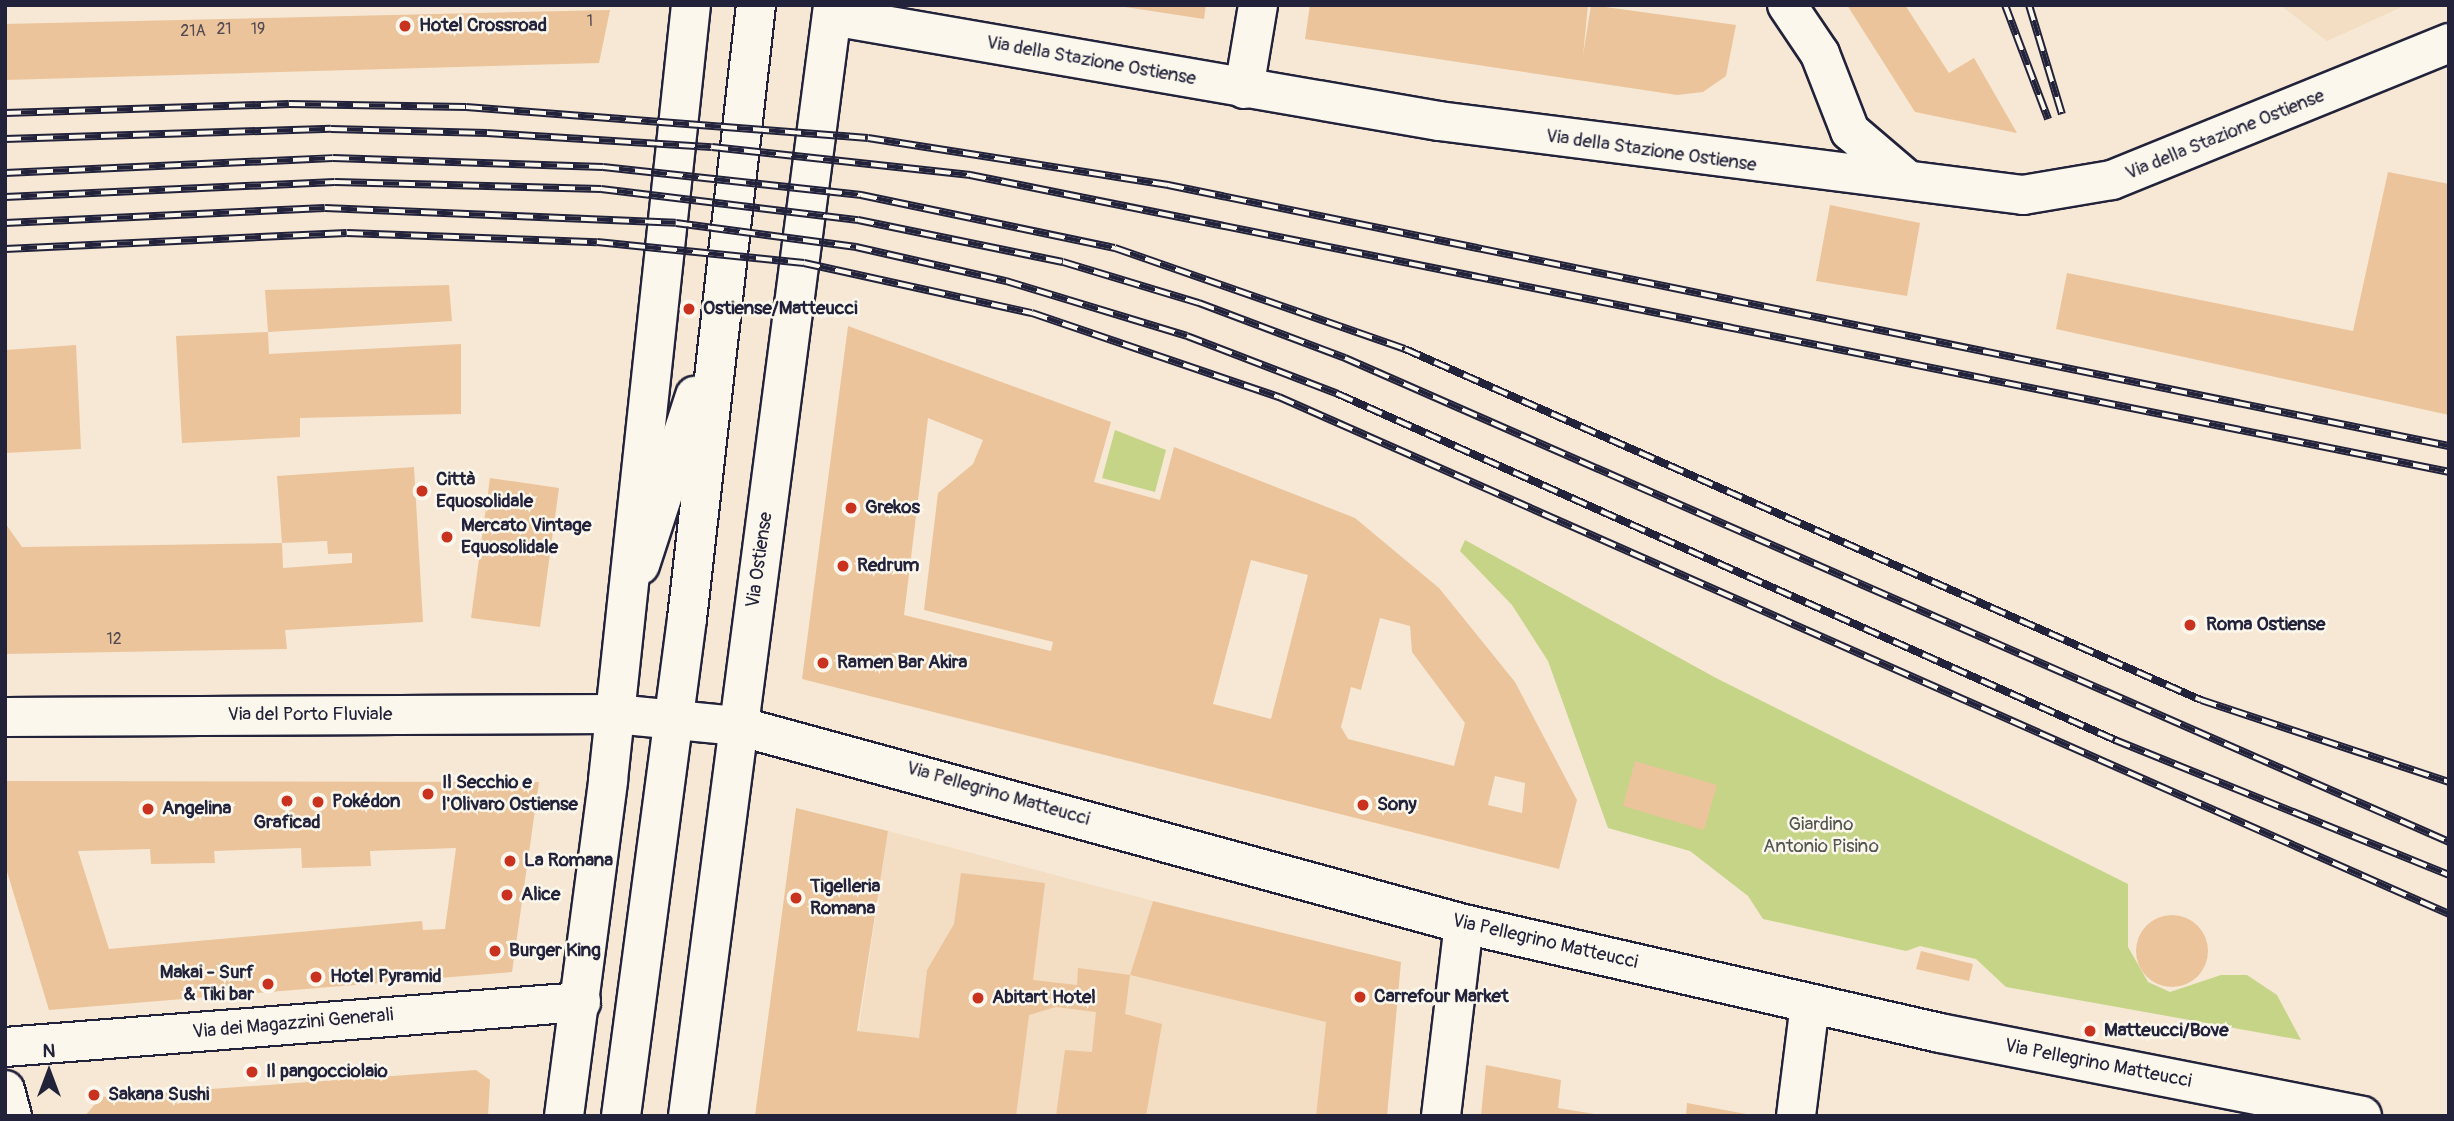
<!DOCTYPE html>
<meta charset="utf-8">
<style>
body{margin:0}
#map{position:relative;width:2454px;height:1121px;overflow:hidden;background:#f6e8d4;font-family:Pangolin,sans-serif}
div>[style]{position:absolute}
.built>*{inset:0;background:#f3ddc3}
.green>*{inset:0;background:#c6d488}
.building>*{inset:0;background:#ebc49b}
.round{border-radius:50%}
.roads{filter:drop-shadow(2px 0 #22223b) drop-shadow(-2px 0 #22223b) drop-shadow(0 2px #22223b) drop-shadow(0 -2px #22223b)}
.minor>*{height:38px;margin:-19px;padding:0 19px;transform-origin:19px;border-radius:19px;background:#fbf7ec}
.major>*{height:38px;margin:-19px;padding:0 19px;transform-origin:19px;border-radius:19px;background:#fbf7ec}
.rail>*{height:8px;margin-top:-4px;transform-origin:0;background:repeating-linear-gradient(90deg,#fbf7ec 0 16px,#22223b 0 32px);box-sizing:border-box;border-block:2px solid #22223b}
.dots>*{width:19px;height:19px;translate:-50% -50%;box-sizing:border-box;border:4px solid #fbf7ec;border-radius:50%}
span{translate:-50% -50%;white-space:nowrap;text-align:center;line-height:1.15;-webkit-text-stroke:5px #fbf7ec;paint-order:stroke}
.number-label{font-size:16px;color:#544a53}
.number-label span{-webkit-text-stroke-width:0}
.poi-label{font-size:19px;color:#22223b;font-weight:700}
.left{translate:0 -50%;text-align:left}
.right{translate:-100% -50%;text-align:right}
.street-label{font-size:19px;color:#22223b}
.park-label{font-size:19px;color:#535752}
.frame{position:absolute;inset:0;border:7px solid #22223b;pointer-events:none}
.north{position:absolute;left:14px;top:1037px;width:70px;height:70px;-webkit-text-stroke:5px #fbf7ec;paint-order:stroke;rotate:0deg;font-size:19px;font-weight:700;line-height:28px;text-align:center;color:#22223b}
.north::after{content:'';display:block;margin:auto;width:24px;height:32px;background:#22223b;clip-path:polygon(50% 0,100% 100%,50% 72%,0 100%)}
</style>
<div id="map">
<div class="built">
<i style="clip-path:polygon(2280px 5px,2406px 5px,2327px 41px)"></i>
<i style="clip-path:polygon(888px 831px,1153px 901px,1130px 975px,1326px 1022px,1316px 1116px,846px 1116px)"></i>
</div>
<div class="green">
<i style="clip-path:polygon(1115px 430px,1166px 450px,1155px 492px,1102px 478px)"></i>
<i style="clip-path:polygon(1465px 540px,1716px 678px,2128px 884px,2128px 947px,2148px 982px,2170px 992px,2221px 975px,2247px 975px,2277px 995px,2301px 1040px,2006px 987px,1976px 959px,1920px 946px,1906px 951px,1763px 919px,1748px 896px,1690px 851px,1608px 828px,1548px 661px,1512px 605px,1460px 551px)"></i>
</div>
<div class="building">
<i style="clip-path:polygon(1112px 5px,1206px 5px,1204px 19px)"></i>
<i style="clip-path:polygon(1310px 5px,1588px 5px,1583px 56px,1591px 5px,1736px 25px,1726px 76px,1703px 92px,1677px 95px,1305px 39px)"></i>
<i style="clip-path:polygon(1847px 5px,1905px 5px,1949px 73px,1974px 58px,2017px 133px,1915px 112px)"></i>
<i style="clip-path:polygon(610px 10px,599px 63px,5px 80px,5px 24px)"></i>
<i style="clip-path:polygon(2388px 172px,2449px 184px,2449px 415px,2056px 329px,2067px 273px,2353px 331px)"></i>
<i style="clip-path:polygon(1830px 205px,1920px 223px,1907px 296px,1816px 281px)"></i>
<i style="clip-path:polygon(449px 285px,452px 321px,268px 332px,265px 290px)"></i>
<i style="clip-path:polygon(evenodd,848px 326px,1111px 422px,1094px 482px,1160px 500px,1174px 447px,1355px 518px,1439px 588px,1515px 682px,1577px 800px,1559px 869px,802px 679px,848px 326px,928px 418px,983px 440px,973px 464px,938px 493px,924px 610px,1053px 642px,1051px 651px,904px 615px,928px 418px,848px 326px,1251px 560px,1308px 575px,1271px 719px,1213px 704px,1251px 560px,848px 326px,1380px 618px,1410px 626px,1412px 652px,1465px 723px,1454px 766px,1348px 739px,1341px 727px,1351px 687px,1361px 690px,1380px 618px,848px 326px,1495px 776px,1525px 783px,1522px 813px,1488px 805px,1495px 776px)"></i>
<i style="clip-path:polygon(268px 332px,269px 354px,461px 344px,461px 414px,300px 418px,300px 437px,182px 443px,176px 336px)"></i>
<i style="clip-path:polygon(76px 345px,81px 449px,5px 453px,5px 350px)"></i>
<i style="clip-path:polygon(414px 467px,423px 622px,285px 630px,287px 649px,5px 654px,5px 523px,22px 547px,282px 543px,283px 568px,352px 563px,352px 553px,328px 554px,327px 541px,282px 543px,277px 476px)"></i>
<i style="clip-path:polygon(490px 478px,559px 488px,540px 627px,471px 618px)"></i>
<i style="clip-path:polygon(1635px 761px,1717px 785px,1704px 830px,1623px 806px)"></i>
<i style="clip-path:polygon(evenodd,5px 781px,539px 782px,512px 972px,49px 1010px,5px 865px,5px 781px,301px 848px,302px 868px,371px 866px,370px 851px,456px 848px,445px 929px,423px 930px,422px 921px,109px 949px,78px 851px,150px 849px,151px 864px,215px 863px,214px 851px,301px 848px)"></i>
<i style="clip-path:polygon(796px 808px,888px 831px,857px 1031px,919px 1038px,927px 970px,954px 924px,961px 873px,1045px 883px,1033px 980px,1077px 985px,1078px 968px,1130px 975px,1125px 1014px,1162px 1024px,1146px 1116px,1056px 1116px,1065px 1050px,1092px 1052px,1096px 1012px,1056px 1007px,1029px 1015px,1016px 1116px,755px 1116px)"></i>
<i style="clip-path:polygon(1153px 901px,1401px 962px,1387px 1116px,1316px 1116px,1326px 1022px,1130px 975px)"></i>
<i class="round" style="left:2136px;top:915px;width:72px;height:72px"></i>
<i style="clip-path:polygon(1921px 951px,1973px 964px,1969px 981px,1916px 969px)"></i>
<i style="clip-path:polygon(1486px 1065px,1561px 1080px,1558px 1108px,1607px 1116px,1481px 1116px)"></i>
<i style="clip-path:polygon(476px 1070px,490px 1080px,488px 1116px,85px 1116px,101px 1097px)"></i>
<i style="clip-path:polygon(1687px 1103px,1746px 1114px,1746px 1116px,1686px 1116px)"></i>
</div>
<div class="roads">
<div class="minor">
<i style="left:1787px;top:5px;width:59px;rotate:56deg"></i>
<i style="left:1820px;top:54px;width:83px;rotate:68.7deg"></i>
<i style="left:1850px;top:131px;width:72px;rotate:40.5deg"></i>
<i style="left:832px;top:16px;width:616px;rotate:9.81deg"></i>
<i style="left:1439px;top:121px;width:589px;rotate:7.22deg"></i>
<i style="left:2023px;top:195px;width:90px;rotate:-9.6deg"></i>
<i style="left:2112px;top:180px;width:364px;rotate:-22.1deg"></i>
<i style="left:1244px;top:89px;width:85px;rotate:-80.5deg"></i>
<i style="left:640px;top:565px;width:178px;rotate:-72deg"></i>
<i style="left:738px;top:726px;width:753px;rotate:15.26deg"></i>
<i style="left:1464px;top:924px;width:488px;rotate:12.9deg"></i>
<i style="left:1940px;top:1033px;width:430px;rotate:11.1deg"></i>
<i style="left:5px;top:1047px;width:578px;rotate:-4.47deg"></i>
<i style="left:5px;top:1090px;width:27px;rotate:75deg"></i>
<i style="left:621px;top:1116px;width:501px;rotate:-82.44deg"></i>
<i style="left:687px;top:619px;width:618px;rotate:-83.59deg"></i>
<i style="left:1441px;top:1116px;width:193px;rotate:-83.2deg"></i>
<i style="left:1796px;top:1116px;width:113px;rotate:-82.9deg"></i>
</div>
<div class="major">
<i style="left:5px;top:717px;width:610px;rotate:-0.28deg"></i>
<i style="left:615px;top:714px;width:124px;rotate:5.6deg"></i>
<i style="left:564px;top:1116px;width:339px;rotate:-82.5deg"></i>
<i style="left:608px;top:780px;width:779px;rotate:-83.89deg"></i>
<i style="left:688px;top:1116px;width:1120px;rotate:-82.56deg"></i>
</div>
</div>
<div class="rail">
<i style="left:2005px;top:5px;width:122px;rotate:69.3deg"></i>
<i style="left:2029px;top:5px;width:114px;rotate:73.2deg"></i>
<i style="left:5px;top:113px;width:284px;rotate:-1.8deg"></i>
<i style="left:289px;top:104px;width:177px;rotate:1deg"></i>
<i style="left:466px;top:107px;width:403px;rotate:4.4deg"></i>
<i style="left:868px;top:138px;width:304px;rotate:8.9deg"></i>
<i style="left:1168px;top:185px;width:1307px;rotate:11.52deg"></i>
<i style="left:5px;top:139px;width:326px;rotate:-1.8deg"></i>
<i style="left:331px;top:129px;width:156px;rotate:1.5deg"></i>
<i style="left:487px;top:133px;width:225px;rotate:3.6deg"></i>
<i style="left:712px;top:147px;width:260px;rotate:6.2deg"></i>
<i style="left:970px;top:175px;width:1509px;rotate:11.35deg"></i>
<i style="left:5px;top:173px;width:328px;rotate:-2.6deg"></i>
<i style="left:333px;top:158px;width:270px;rotate:1.9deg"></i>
<i style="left:603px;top:167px;width:260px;rotate:6.2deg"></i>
<i style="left:861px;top:195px;width:259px;rotate:11.8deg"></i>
<i style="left:1115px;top:248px;width:307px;rotate:19.2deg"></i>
<i style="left:1405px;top:349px;width:870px;rotate:23.8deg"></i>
<i style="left:2201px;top:700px;width:261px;rotate:18.3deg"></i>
<i style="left:5px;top:197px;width:330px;rotate:-2.6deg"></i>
<i style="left:335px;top:182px;width:266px;rotate:1.5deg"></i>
<i style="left:601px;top:189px;width:259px;rotate:6.9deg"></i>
<i style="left:858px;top:220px;width:209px;rotate:11.6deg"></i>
<i style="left:1063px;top:262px;width:142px;rotate:16.8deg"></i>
<i style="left:1199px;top:303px;width:156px;rotate:20.6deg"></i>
<i style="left:1345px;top:358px;width:1205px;rotate:23.67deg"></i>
<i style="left:5px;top:223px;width:320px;rotate:-2.7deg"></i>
<i style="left:325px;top:208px;width:351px;rotate:2.4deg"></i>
<i style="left:676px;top:223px;width:182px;rotate:7.6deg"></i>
<i style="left:856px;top:247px;width:154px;rotate:12.8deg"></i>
<i style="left:1006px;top:281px;width:189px;rotate:16.9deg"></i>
<i style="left:1187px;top:336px;width:162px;rotate:21deg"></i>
<i style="left:1338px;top:394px;width:851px;rotate:24deg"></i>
<i style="left:2115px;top:740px;width:360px;rotate:22deg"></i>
<i style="left:5px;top:249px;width:342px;rotate:-2.7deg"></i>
<i style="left:347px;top:233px;width:250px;rotate:2.1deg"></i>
<i style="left:597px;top:242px;width:208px;rotate:5.8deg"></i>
<i style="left:804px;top:263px;width:233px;rotate:12.4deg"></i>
<i style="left:1032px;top:313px;width:261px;rotate:18.8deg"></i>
<i style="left:1279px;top:397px;width:1279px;rotate:23.84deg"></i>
</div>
<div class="dots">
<i style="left:405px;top:26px;background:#c8321e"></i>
<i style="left:689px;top:309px;background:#c8321e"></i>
<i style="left:422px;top:491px;background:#c8321e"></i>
<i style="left:851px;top:508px;background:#c8321e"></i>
<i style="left:447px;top:537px;background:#c8321e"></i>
<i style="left:843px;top:566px;background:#c8321e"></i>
<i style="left:2190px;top:625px;background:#c8321e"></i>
<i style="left:823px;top:663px;background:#c8321e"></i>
<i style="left:428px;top:794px;background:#c8321e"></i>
<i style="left:287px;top:801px;background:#c8321e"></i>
<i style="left:318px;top:802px;background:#c8321e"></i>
<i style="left:1363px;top:805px;background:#c8321e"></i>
<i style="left:148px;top:809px;background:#c8321e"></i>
<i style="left:510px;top:861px;background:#c8321e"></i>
<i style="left:507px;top:895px;background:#c8321e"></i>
<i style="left:796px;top:898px;background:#c8321e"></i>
<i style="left:495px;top:951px;background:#c8321e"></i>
<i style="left:316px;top:977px;background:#c8321e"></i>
<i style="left:268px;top:984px;background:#c8321e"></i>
<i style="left:1360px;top:997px;background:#c8321e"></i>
<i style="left:978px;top:998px;background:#c8321e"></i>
<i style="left:2090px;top:1031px;background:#c8321e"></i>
<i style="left:252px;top:1072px;background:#c8321e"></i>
<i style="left:94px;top:1095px;background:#c8321e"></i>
</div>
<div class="number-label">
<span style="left:590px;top:21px">1</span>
<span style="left:224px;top:29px">21</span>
<span style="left:258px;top:29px">19</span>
<span style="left:193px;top:31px">21A</span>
<span style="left:114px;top:639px">12</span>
</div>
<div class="poi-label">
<span class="left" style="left:419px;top:26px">Hotel Crossroad</span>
<span class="left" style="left:703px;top:309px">Ostiense/Matteucci</span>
<span class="left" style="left:436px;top:491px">Città<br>Equosolidale</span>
<span class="left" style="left:865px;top:508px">Grekos</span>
<span class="left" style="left:461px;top:537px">Mercato Vintage<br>Equosolidale</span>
<span class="left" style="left:857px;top:566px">Redrum</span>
<span class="left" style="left:2206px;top:625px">Roma Ostiense</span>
<span class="left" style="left:837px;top:663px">Ramen Bar Akira</span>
<span class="left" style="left:442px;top:794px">Il Secchio e<br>l'Olivaro Ostiense</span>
<span class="left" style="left:332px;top:802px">Pokédon</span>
<span class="left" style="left:1377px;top:805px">Sony</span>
<span class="left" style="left:162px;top:809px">Angelina</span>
<span style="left:287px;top:823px">Graficad</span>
<span class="left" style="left:524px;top:861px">La Romana</span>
<span class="left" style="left:810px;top:898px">Tigelleria<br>Romana</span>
<span class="left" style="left:521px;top:895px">Alice</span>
<span class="left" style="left:509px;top:951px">Burger King</span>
<span class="right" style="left:254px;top:984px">Makai - Surf<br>&amp; Tiki bar</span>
<span class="left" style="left:330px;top:977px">Hotel Pyramid</span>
<span class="left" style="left:1374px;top:997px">Carrefour Market</span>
<span class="left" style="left:992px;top:998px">Abitart Hotel</span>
<span class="left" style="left:2104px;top:1031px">Matteucci/Bove</span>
<span class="left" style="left:266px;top:1072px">Il pangocciolaio</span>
<span class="left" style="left:108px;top:1095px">Sakana Sushi</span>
</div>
<div class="street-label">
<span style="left:1091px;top:61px;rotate:10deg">Via della Stazione Ostiense</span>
<span style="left:2225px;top:135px;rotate:-22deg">Via della Stazione Ostiense</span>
<span style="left:1651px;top:151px;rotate:8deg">Via della Stazione Ostiense</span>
<span style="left:760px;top:560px;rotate:-82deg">Via Ostiense</span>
<span style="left:310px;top:715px">Via del Porto Fluviale</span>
<span style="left:998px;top:794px;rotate:16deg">Via Pellegrino Matteucci</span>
<span style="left:1545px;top:942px;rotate:13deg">Via Pellegrino Matteucci</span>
<span style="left:293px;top:1024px;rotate:-5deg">Via dei Magazzini Generali</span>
<span style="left:2098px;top:1064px;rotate:11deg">Via Pellegrino Matteucci</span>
</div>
<div class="park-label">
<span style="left:1821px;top:836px">Giardino<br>Antonio Pisino</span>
</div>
<div class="frame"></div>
<div class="north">N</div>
</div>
